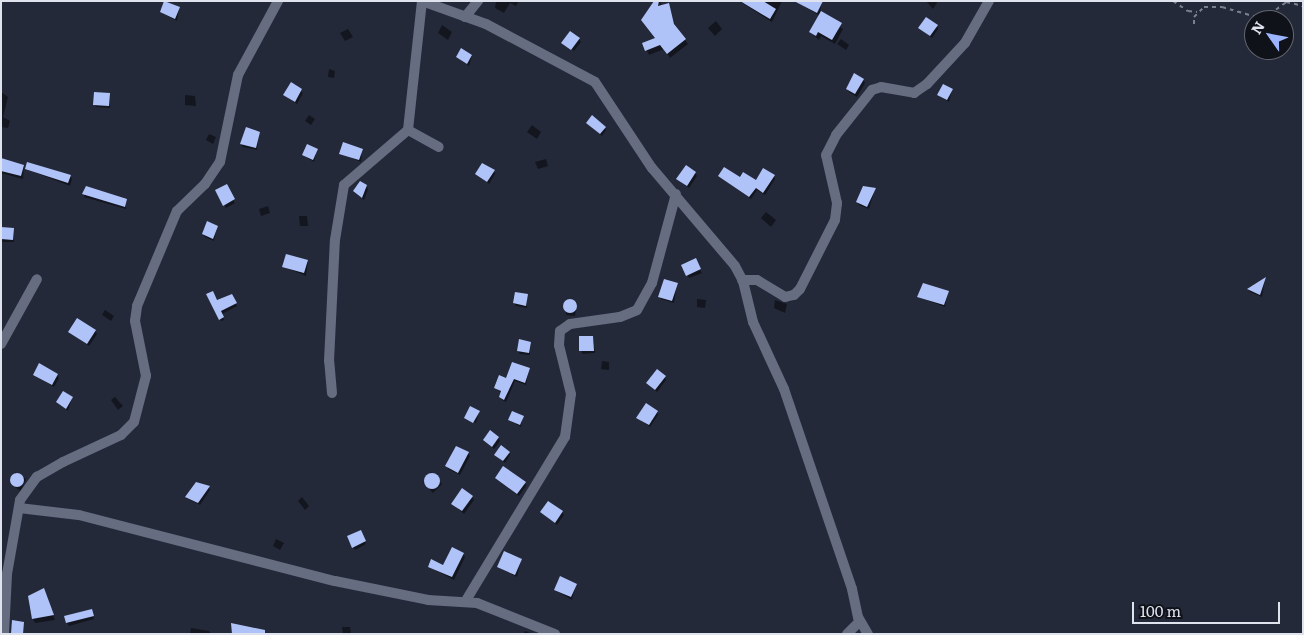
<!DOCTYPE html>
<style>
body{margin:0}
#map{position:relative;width:1304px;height:635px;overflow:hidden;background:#24293a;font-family:Literata,serif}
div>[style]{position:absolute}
.shadow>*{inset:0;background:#0007}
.building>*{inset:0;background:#b0c3f9}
.round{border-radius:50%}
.path>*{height:2px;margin-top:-1px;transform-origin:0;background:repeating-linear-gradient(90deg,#7b808e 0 4px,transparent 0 8px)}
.minor>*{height:10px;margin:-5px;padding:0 5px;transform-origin:5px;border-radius:5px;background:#666d80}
span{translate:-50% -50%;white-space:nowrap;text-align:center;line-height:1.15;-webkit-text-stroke:5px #10121a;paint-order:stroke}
.frame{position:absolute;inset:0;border:2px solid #dfe3ee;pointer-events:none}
.north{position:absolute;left:1244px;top:10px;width:50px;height:50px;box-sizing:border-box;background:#10121a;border:1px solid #63666f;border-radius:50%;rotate:303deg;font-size:14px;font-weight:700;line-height:20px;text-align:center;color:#dfe3ee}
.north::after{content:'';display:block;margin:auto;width:18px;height:22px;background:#9cb4fd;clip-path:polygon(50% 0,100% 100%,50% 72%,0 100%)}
.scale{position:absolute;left:1132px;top:602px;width:148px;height:22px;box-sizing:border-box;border:2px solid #dfe3ee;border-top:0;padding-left:6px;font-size:15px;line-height:18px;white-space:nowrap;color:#dfe3ee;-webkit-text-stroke:4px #10121a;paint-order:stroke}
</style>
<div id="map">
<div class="shadow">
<i style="clip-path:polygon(496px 1px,519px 1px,516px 6px,510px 3px,504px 13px,495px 8px)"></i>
<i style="clip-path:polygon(656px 1px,660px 1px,658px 12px,661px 1px,661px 6px,668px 4px,676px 28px,688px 44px,670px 58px,664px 49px,649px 55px,644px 44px,656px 39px,642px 21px)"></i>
<i style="clip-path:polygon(739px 1px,782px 1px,772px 22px)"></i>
<i style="clip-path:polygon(926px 1px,938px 1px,933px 9px)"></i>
<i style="clip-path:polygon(822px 2px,820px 12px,843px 29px,835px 44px,821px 36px,819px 40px,810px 32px,820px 16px,804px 6px)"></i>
<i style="clip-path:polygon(179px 8px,177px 21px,161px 12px)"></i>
<i style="clip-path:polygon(716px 21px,722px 29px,715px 36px,708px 28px)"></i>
<i style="clip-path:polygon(442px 25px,452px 32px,448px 40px,438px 33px)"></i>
<i style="clip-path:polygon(937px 26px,938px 29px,932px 38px,920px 28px)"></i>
<i style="clip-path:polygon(348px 29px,353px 37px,345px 41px,340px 33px)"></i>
<i style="clip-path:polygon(579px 39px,581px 42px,574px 51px,563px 43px)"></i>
<i style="clip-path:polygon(841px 39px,849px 45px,846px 50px,837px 44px)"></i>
<i style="clip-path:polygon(472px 56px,469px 66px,457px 57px)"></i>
<i style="clip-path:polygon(329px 69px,335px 71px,334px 78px,328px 77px)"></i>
<i style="clip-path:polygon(863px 80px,865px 83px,857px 97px,849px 92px,847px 89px)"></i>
<i style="clip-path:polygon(291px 84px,303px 93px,297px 104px,284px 95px)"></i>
<i style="clip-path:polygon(952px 90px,949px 102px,938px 95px)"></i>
<i style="clip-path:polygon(1px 92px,8px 97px,3px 117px,10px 121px,8px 128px,1px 127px)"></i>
<i style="clip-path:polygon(109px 94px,110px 108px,96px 107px,94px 104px)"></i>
<i style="clip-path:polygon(185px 95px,195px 96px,196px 106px,185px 105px)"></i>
<i style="clip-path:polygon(309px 115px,315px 119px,311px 125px,305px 121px)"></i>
<i style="clip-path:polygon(587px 123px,605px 128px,606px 130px,602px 136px)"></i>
<i style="clip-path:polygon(532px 125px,541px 132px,537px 139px,527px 132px)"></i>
<i style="clip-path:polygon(259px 133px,257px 150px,243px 147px,241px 144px)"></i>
<i style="clip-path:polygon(209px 134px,216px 137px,213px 144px,206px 140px)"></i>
<i style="clip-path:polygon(317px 150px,314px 162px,303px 155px)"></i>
<i style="clip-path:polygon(362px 150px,361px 162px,341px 153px)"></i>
<i style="clip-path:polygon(546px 159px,548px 166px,538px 169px,535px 162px)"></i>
<i style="clip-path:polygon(1px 160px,24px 166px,23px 179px,1px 173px)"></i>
<i style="clip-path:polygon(26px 169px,70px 176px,72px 179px,70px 186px)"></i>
<i style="clip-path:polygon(494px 171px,495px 174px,489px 184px,477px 174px)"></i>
<i style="clip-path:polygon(695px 173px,697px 176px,689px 188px,678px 179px)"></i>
<i style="clip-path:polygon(719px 176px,756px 182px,774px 176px,775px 179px,765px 195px,757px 190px,751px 199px)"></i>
<i style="clip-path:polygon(226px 186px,235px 203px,226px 208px,217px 191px)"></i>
<i style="clip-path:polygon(366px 186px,368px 189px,364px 200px,354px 192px)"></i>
<i style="clip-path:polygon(87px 187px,126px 200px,126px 209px,84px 197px)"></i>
<i style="clip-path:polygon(875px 189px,869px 209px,859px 205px,857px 202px)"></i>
<i style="clip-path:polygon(268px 206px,270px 213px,261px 216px,259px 209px)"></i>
<i style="clip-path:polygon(766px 212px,776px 220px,771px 227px,761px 218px)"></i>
<i style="clip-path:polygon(299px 216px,307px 216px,308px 226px,300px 226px)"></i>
<i style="clip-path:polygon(217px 227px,214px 241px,205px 237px,203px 234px)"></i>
<i style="clip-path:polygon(13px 229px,14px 242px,3px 242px,1px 239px)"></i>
<i style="clip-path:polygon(695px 260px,702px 273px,689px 278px,683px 265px)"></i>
<i style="clip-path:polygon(308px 261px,306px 276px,284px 267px)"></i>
<i style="clip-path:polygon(1265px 279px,1262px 297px,1250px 292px,1248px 289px)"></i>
<i style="clip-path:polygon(677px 284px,674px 303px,661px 299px,660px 296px)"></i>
<i style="clip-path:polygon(948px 292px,945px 307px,919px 297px)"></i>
<i style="clip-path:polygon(208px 295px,217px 302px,232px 296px,237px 306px,222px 314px,224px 320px,221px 321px)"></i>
<i style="clip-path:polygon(527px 295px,527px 308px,516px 306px,514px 303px)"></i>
<i style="clip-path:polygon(697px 299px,706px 300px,705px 308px,697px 307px)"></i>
<i style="clip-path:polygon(775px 300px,787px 304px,785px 313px,774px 308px)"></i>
<i style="clip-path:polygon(566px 301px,577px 302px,575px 316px,566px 315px)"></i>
<i style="clip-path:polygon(105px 310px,114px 316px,111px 321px,102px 315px)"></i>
<i style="clip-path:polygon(95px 331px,97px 334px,89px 346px,70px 332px)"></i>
<i style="clip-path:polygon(580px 337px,593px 337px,595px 353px,582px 354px)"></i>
<i style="clip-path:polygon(530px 343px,530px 355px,520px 354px,518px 351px)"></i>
<i style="clip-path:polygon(602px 361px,609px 362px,609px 370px,601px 369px)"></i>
<i style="clip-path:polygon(529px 369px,526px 385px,515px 381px,506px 402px,502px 400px,502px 393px,495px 388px)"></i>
<i style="clip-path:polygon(34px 375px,57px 375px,59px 378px,54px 387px)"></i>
<i style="clip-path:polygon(665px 377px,666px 380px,657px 392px,647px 383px)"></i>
<i style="clip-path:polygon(115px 397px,123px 406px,118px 410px,111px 400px)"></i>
<i style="clip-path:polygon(72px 398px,68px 411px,57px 402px)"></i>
<i style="clip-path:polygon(479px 412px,476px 423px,466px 417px)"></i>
<i style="clip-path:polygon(657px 412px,658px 415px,650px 427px,638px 418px)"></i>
<i style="clip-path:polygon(523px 417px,521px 427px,509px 420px)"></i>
<i style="clip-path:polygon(498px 438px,500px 441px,494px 449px,484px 440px)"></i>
<i style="clip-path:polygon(509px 452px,510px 455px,505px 463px,496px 455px)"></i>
<i style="clip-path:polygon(468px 453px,470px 456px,460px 475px,448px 469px,447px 466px)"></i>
<i style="clip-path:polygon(15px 472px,26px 479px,21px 491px,10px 484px)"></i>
<i style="clip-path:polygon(431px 472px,442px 484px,433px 493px,423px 483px)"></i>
<i style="clip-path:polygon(496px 479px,525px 483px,526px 486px,519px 496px)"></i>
<i style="clip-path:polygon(209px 488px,210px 490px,200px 505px,186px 498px)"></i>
<i style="clip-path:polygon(302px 497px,309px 506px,305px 510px,298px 501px)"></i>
<i style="clip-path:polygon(472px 497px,474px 500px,464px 514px,453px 504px)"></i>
<i style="clip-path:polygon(542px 512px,562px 512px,564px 515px,557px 525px)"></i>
<i style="clip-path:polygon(360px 532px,366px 544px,355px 550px,349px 537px)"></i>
<i style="clip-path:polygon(276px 539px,284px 543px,280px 550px,273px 546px)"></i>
<i style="clip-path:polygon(463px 554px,465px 557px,454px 580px,430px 567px,444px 566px)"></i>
<i style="clip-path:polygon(521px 560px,517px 577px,499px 567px)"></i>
<i style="clip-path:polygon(576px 584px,572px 600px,555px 590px)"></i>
<i style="clip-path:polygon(44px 590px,55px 620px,35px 623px,33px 619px)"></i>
<i style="clip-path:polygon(93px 613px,94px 619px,69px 626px,67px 623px,66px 617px)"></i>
<i style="clip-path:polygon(342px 627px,350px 627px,351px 634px,343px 634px)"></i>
<i style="clip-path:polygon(191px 628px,209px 631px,211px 634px,190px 634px)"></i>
<i style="clip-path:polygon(525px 631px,533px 634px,523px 634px)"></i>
</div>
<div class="building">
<i style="clip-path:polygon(164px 1px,180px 7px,175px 19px,160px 12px)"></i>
<i style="clip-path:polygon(654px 1px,659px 1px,658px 6px,669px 3px,674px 24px,686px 39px,667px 54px,660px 45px,645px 51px,642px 43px,655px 38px,641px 20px)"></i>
<i style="clip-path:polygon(740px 1px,763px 1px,776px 9px,770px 19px)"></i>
<i style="clip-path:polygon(794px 1px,823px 1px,817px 13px)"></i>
<i style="clip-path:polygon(821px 11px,842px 23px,832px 40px,818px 32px,816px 36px,809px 32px)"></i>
<i style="clip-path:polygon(926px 17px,938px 25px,930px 36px,918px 28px)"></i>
<i style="clip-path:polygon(570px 31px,580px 38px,571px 50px,561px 43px)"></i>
<i style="clip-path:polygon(461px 48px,472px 55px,467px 64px,456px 57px)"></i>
<i style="clip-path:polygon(854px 73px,864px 79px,855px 94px,846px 89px)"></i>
<i style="clip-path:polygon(291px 82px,302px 89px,295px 102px,283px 95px)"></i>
<i style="clip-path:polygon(943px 84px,953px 89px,947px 100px,937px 95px)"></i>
<i style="clip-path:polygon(94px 92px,110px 93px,109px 106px,93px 105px)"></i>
<i style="clip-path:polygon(592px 115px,606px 127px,600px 134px,586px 123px)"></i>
<i style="clip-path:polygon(246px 127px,260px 132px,256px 148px,240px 144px)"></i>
<i style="clip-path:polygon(343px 142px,363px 149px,359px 160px,339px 154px)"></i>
<i style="clip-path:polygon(307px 144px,318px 149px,313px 160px,302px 155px)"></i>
<i style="clip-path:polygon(1px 158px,24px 165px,21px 176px,1px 171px)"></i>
<i style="clip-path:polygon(27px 162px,71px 175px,68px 183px,25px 169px)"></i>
<i style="clip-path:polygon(482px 163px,495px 170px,487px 182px,475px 174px)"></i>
<i style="clip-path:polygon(686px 165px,696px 172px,687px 186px,676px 179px)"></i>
<i style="clip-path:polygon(724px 167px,740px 177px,743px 172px,756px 180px,763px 168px,775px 175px,763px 193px,756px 188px,749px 197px,718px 176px)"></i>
<i style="clip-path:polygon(360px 181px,367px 185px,362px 198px,353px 191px)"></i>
<i style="clip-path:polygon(227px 184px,235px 199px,223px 206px,215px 190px)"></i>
<i style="clip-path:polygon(86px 186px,127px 199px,125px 207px,82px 194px)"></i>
<i style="clip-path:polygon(863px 186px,876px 188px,867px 207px,856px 202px)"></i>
<i style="clip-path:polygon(207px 221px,218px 226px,213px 239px,202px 234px)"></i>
<i style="clip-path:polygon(1px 227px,14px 228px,13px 240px,1px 239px)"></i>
<i style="clip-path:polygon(286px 254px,308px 260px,304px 273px,282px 267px)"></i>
<i style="clip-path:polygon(696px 258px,701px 269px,686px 276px,681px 265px)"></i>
<i style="clip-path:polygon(1266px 277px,1260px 295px,1247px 289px)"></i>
<i style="clip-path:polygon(664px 279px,678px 283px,672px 301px,658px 297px)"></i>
<i style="clip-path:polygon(923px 283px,949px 291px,944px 305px,917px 297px)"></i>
<i style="clip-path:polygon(213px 291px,217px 300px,232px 294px,237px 303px,221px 311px,224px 317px,219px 320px,206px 294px)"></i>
<i style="clip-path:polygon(515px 292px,528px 294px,526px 306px,513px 303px)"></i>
<i class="round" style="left:563px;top:299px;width:14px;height:14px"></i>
<i style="clip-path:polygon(77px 318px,96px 330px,87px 344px,68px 332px)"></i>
<i style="clip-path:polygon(579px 336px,593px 336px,594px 351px,579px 351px)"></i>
<i style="clip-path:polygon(519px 339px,531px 342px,529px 353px,517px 351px)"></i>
<i style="clip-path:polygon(512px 362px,530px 368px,525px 383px,514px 379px,504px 400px,499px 397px,501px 391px,494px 388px,499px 375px,506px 378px)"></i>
<i style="clip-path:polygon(39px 363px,58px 374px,52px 385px,33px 375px)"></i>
<i style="clip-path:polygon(657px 369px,666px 376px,655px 390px,646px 383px)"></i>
<i style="clip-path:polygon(63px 391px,73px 397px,66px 409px,56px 402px)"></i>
<i style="clip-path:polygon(646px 403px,658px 411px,649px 425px,636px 418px)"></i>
<i style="clip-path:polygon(470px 406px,480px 411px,473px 423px,464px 418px)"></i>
<i style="clip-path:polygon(512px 411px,524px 416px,520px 425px,508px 420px)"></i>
<i style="clip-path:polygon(490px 430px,499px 437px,492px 447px,483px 440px)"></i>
<i style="clip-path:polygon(501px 445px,510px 452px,503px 461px,494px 455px)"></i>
<i style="clip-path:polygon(456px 446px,469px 452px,458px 473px,445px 466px)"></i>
<i style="clip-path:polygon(503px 466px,526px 482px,517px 494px,495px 478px)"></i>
<i class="round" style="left:424px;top:473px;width:16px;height:16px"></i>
<i class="round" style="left:10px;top:473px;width:14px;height:14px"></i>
<i style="clip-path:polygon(196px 482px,210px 486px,198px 503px,185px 497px)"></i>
<i style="clip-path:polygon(462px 488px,473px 496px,462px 511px,451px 504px)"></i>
<i style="clip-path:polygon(548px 501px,563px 511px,555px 523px,540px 512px)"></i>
<i style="clip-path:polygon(361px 530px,366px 541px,352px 548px,347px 536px)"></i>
<i style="clip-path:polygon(452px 547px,464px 553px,452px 577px,428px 567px,431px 559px,443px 565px)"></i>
<i style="clip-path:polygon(504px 551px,522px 559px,515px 575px,497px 567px)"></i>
<i style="clip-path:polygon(560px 576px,577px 584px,571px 597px,554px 590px)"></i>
<i style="clip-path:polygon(44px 588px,54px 615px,32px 619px,28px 596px)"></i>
<i style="clip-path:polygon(92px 609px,94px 616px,66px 623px,64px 616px)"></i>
<i style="clip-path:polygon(12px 620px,24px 622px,23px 634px,11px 634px)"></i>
<i style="clip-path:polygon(231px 623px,265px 630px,265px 634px,232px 634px)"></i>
</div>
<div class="path">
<i style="left:1173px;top:1px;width:18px;rotate:34deg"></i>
<i style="left:1188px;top:11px;width:9px;rotate:6deg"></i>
<i style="left:1194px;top:24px;width:7px;rotate:-90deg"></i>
<i style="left:1194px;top:17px;width:14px;rotate:-45deg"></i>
<i style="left:1204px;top:7px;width:18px"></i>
<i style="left:1222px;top:7px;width:43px;rotate:16.3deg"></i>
<i style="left:1263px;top:19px;width:29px;rotate:-36deg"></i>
<i style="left:1286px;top:2px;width:17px;rotate:13deg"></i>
</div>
<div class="minor">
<i style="left:422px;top:1px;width:68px;rotate:19.8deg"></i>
<i style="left:486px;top:24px;width:123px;rotate:28deg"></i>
<i style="left:595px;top:82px;width:103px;rotate:56.5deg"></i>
<i style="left:652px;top:168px;width:128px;rotate:49.7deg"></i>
<i style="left:735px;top:266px;width:17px;rotate:62deg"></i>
<i style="left:743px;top:281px;width:42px;rotate:76.3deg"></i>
<i style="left:753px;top:322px;width:74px;rotate:65.2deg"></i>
<i style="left:784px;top:389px;width:211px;rotate:71.2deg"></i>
<i style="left:852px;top:589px;width:29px;rotate:78deg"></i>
<i style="left:858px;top:617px;width:20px;rotate:60deg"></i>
<i style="left:422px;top:1px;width:130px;rotate:96.2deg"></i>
<i style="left:408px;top:130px;width:35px;rotate:29deg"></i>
<i style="left:465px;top:17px;width:21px;rotate:-51deg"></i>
<i style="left:742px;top:280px;width:15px"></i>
<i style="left:757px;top:280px;width:33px;rotate:31deg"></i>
<i style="left:785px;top:297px;width:9px;rotate:-13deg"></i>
<i style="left:794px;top:295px;width:8px;rotate:-45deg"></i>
<i style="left:800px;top:289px;width:77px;rotate:-63.1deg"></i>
<i style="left:835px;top:220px;width:17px;rotate:-83deg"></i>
<i style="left:837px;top:203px;width:49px;rotate:-102.9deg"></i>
<i style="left:826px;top:155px;width:22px;rotate:-63deg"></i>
<i style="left:836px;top:135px;width:58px;rotate:-51.3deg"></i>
<i style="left:872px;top:90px;width:9px;rotate:-18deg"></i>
<i style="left:881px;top:87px;width:34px;rotate:10deg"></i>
<i style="left:914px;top:93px;width:16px;rotate:-35deg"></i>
<i style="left:927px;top:84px;width:56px;rotate:-47.2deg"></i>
<i style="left:965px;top:43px;width:48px;rotate:-60.3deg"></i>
<i style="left:1px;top:344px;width:74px;rotate:-61deg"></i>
<i style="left:332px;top:393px;width:32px;rotate:-95deg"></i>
<i style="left:329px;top:361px;width:121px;rotate:-87.2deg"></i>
<i style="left:335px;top:240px;width:56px;rotate:-80.7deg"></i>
<i style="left:344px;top:185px;width:84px;rotate:-40.7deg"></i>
<i style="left:19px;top:508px;width:60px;rotate:6.7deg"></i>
<i style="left:79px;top:515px;width:264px;rotate:14.5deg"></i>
<i style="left:335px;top:581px;width:95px;rotate:11.5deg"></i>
<i style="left:428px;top:600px;width:49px;rotate:3.5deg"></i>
<i style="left:477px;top:603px;width:84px;rotate:21.7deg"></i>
<i style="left:465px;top:602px;width:193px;rotate:-58.8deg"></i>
<i style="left:565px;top:437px;width:43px;rotate:-82.1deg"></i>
<i style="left:571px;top:394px;width:50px;rotate:-103.8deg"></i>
<i style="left:559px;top:345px;width:14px;rotate:-86deg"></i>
<i style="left:560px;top:331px;width:12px;rotate:-35deg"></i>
<i style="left:570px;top:324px;width:50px;rotate:-8deg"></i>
<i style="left:620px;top:317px;width:18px;rotate:-22deg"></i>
<i style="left:637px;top:310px;width:31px;rotate:-61deg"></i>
<i style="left:652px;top:283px;width:92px;rotate:-74.9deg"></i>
<i style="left:4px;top:634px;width:60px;rotate:-87.1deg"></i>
<i style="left:7px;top:574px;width:75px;rotate:-80deg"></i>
<i style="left:20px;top:500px;width:29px;rotate:-54deg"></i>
<i style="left:37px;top:477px;width:30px;rotate:-30deg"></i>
<i style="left:63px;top:462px;width:64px;rotate:-25deg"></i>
<i style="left:121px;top:435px;width:18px;rotate:-45deg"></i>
<i style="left:134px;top:422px;width:48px;rotate:-75.4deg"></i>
<i style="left:146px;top:376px;width:56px;rotate:-101.3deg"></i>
<i style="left:135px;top:321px;width:15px;rotate:-82deg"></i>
<i style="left:137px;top:306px;width:103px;rotate:-67.2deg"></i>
<i style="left:177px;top:211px;width:39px;rotate:-44deg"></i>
<i style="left:205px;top:184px;width:27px;rotate:-56deg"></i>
<i style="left:220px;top:162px;width:89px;rotate:-78.3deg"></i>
<i style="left:238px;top:75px;width:84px;rotate:-61.6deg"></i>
<i style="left:847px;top:634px;width:17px;rotate:-45deg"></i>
</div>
<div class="frame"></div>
<div class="north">N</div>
<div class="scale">100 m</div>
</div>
